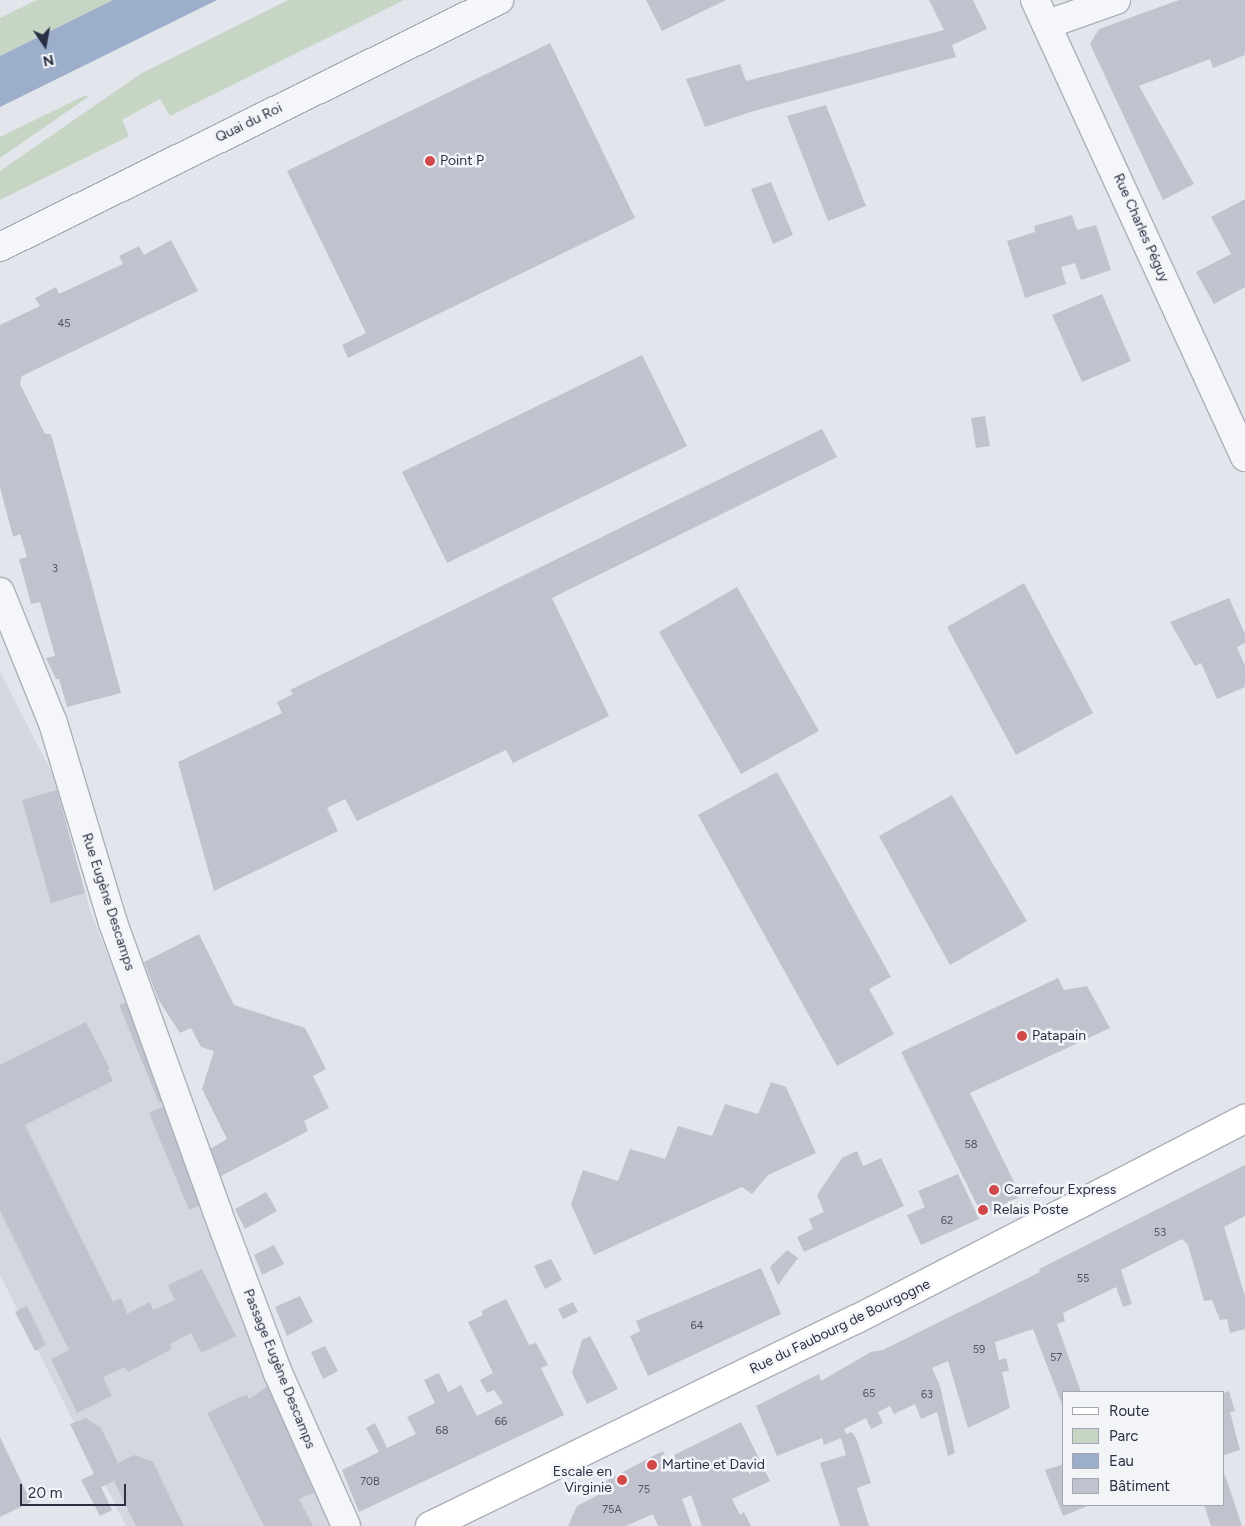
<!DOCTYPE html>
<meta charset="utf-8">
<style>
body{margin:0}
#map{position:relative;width:1245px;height:1526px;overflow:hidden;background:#e2e5eb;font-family:Figtree,sans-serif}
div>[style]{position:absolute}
.built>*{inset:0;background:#d4d7e0}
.green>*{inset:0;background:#c6d5c4}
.water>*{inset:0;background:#9daecb}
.building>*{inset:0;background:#c0c3ce}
.roads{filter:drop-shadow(1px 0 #abafb9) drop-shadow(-1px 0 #abafb9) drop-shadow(0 1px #abafb9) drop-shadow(0 -1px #abafb9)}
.pedestrian>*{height:28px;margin:-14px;padding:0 14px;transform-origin:14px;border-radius:14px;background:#f5f6f9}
.minor>*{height:28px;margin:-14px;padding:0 14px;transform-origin:14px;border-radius:14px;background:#f5f6f9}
.tertiary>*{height:28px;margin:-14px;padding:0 14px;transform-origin:14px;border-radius:14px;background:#f5f6f9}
.secondary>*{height:28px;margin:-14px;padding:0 14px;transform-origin:14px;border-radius:14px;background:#fff}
.dots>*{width:14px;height:14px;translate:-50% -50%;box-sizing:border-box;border:2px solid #f2f4f8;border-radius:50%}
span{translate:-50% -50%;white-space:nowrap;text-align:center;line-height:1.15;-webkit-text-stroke:5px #f2f4f8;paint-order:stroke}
.number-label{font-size:11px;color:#505566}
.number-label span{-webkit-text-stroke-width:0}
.street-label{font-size:14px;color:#2a3043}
.poi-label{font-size:14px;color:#2a3043}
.left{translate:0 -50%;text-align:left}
.right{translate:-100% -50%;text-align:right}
.legend{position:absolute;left:1062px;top:1391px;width:162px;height:115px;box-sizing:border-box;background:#f2f4f8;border:1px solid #a2a6b0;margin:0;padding:6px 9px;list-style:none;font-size:15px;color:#2a3043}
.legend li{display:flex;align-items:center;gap:10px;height:25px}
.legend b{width:25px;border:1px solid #a2a6b0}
.north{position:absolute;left:20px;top:20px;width:50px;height:50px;-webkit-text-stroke:4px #f2f4f8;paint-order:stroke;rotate:168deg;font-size:14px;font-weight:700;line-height:20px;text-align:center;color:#2a3043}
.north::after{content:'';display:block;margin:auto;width:18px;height:22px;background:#2a3043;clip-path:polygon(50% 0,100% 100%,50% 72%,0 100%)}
.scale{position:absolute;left:20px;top:1484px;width:106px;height:22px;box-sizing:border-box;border:2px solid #2a3043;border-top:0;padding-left:6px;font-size:15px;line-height:18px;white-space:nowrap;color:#2a3043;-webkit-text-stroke:4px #f2f4f8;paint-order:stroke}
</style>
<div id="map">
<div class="built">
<i style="clip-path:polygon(0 672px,54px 777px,91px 914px,341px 1523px,335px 1526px,126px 1526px,0 1275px)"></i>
</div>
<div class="green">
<i style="clip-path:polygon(37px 0,113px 0,0 56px,0 18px)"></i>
<i style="clip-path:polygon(288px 0,404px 0,170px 116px,160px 99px,122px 120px,129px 136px,0 200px,0 171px,142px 73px)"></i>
<i style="clip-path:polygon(86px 95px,88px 97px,0 158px,0 137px)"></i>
</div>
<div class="water">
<i style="clip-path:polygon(113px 0,217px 0,0 107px,0 56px)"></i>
</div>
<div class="building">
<i style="clip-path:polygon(646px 0,726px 0,662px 31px)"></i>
<i style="clip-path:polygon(929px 0,973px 0,987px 29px,952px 45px,956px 57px,754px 111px,705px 127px,686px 79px,740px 64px,746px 81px,944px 30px)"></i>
<i style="clip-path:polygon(1179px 0,1245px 0,1245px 55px,1213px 68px,1210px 59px,1139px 86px,1194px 184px,1163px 200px,1090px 44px,1099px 29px)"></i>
<i style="clip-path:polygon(550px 43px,635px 218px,348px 358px,342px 345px,366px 333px,287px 171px)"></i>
<i style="clip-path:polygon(826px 105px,866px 206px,828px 221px,787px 116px)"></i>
<i style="clip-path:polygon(771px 182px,793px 235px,773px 244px,751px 189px)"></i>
<i style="clip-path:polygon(1245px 199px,1245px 287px,1214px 304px,1196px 272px,1231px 254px,1211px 217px)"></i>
<i style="clip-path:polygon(1072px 215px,1077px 230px,1096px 225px,1111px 270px,1081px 280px,1075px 263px,1061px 267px,1066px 284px,1025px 298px,1007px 241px,1035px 232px,1034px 226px)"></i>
<i style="clip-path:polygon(171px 240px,198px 291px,22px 376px,20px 384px,45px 434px,51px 434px,121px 693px,67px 707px,59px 679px,56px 679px,46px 658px,55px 656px,40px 602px,31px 604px,19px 559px,27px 557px,20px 534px,13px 537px,0 487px,0 325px,40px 306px,35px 298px,56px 287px,59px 294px,123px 264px,119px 256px,139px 246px,144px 255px)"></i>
<i style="clip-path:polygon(1102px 294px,1131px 361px,1082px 382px,1052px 315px)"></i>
<i style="clip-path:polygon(642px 355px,687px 446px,447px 563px,402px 472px)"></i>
<i style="clip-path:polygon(985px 416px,990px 446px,976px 448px,971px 418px)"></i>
<i style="clip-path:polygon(822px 429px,837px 457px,552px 598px,609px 716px,513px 763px,506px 750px,357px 821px,345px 799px,327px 808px,338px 831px,214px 891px,178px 762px,282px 713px,277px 702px,293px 694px,290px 690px)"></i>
<i style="clip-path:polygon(1024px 583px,1093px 713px,1016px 755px,947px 627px)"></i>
<i style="clip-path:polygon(737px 587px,819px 731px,741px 774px,659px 632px)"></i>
<i style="clip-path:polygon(1229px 598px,1245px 634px,1245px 643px,1237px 647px,1245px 666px,1245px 687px,1217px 699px,1201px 663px,1195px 666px,1170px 622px)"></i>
<i style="clip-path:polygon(777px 772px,891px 977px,869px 989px,894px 1034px,837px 1066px,698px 815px)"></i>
<i style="clip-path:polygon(57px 790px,85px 893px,51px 903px,22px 800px)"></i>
<i style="clip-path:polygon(952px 795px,1027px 921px,950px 965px,879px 836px)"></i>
<i style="clip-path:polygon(199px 934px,234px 1005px,305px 1028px,326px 1069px,313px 1076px,329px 1108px,304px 1121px,308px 1131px,221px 1176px,210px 1149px,227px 1139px,202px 1089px,214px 1051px,201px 1047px,191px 1028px,180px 1033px,158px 999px,144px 962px)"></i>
<i style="clip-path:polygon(1058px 978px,1064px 990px,1087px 986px,1110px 1028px,970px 1093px,1021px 1196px,982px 1215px,901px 1052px)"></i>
<i style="clip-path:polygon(127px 1002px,167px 1099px,159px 1103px,119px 1005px)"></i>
<i style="clip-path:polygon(86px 1022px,110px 1069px,108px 1070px,113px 1081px,25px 1125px,113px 1302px,121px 1298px,127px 1314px,150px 1302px,153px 1310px,175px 1300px,168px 1285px,202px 1269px,236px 1336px,201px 1353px,191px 1333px,170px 1344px,172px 1349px,128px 1372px,125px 1367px,103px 1377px,112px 1396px,77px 1413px,51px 1359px,69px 1350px,0 1211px,0 1065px)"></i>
<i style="clip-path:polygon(771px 1082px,786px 1087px,816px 1153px,768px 1175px,752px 1194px,742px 1187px,594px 1255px,571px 1204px,583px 1170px,618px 1181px,630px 1149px,665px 1159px,678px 1126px,712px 1136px,725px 1104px,758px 1114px)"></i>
<i style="clip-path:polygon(169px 1104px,209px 1202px,189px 1210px,149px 1113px)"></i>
<i style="clip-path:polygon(857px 1151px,863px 1166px,881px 1158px,904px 1206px,804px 1252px,797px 1237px,813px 1229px,809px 1219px,824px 1212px,817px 1195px,842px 1158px)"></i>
<i style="clip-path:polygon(1245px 1165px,1245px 1216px,1224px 1227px,1245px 1296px,1245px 1329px,1230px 1333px,1227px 1319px,1220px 1320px,1212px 1300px,1204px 1301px,1188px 1245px,1182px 1239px,1121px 1270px,1132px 1304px,1123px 1307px,1116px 1287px,1063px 1313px,1065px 1321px,1057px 1324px,1081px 1392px,1064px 1392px,1064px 1410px,1033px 1329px,995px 1342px,999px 1360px,1006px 1358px,1009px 1371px,1002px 1372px,1010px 1408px,968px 1428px,948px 1361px,932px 1368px,940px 1386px,955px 1453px,948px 1456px,937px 1412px,921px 1419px,915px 1404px,894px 1414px,890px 1406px,878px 1412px,883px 1423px,871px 1429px,866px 1418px,844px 1429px,846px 1434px,852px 1432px,857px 1440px,871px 1483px,857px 1488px,869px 1526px,840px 1526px,820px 1463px,846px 1455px,841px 1438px,824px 1445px,822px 1438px,777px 1456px,756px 1406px,819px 1374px,821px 1381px,871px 1352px,883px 1350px,1040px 1272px,1039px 1269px)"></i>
<i style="clip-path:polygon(958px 1174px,979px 1219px,921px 1245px,907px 1215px,925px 1207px,918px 1191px)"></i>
<i style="clip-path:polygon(266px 1192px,277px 1211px,245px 1229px,235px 1209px)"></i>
<i style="clip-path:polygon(274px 1245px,284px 1264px,262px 1275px,254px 1255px)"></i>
<i style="clip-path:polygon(787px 1250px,798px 1258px,778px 1285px,770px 1267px)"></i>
<i style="clip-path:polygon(551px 1259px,562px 1280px,545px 1289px,534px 1266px)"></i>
<i style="clip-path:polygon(761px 1268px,781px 1314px,648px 1376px,630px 1336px,640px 1331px,636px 1321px)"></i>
<i style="clip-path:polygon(300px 1296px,313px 1322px,287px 1336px,275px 1307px)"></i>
<i style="clip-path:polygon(506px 1299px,529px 1345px,536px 1343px,548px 1365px,541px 1368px,564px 1415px,359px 1512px,342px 1470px,379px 1452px,366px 1428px,375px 1423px,387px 1448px,416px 1434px,407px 1417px,435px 1403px,424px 1380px,439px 1373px,448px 1392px,461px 1385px,477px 1416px,503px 1403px,494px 1390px,487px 1393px,480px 1380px,493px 1373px,468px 1322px,483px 1315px,481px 1311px)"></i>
<i style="clip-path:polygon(573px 1302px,578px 1312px,563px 1319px,558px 1309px)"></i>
<i style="clip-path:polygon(27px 1306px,46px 1345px,35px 1351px,15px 1312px)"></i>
<i style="clip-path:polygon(590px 1336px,618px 1389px,587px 1404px,572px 1373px,582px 1340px)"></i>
<i style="clip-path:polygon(325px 1346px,338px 1371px,323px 1379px,311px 1352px)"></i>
<i style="clip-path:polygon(269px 1385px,314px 1493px,299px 1499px,313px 1526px,264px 1526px,207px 1413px,240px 1397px,247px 1395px,249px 1399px)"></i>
<i style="clip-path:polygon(1229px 1391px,1235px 1411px,1230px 1412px,1240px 1450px,1224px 1455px,1224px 1393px)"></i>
<i style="clip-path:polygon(86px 1418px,101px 1428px,118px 1463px,134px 1455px,153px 1462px,184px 1526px,136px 1526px,114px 1481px,101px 1487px,112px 1510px,100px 1516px,81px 1480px,94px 1474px,70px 1424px)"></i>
<i style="clip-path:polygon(741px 1422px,770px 1481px,732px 1499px,740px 1515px,744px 1512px,751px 1526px,702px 1526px,691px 1495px,682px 1499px,692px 1526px,658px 1526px,653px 1514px,626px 1526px,568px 1526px,577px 1506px,598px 1495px,594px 1487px,663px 1451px,666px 1459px)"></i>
<i style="clip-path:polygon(0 1437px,31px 1502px,0 1517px)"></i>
<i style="clip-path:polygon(1064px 1464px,1064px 1505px,1090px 1505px,1063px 1516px,1045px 1470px)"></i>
<i style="clip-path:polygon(1224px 1473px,1228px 1484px,1242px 1526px,1211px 1526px,1204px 1505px,1224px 1505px)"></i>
</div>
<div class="roads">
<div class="pedestrian">
<i style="left:217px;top:1211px;width:173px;rotate:69.4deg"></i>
<i style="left:278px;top:1373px;width:167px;rotate:66deg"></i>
</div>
<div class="minor">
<i style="left:1048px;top:24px;width:72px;rotate:-19.4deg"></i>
<i style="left:0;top:592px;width:141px;rotate:68deg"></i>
<i style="left:53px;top:723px;width:209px;rotate:73.3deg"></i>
<i style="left:113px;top:923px;width:306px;rotate:70.1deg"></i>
</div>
<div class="tertiary">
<i style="left:1035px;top:0;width:503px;rotate:65.32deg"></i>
<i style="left:0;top:247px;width:557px;rotate:-26.33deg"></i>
</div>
<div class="secondary">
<i style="left:430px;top:1526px;width:472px;rotate:-25.9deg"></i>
<i style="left:855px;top:1320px;width:439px;rotate:-27.3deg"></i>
</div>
</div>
<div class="dots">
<i style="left:430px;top:161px;background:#d0484a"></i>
<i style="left:1022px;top:1036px;background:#d0484a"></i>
<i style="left:994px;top:1190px;background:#d0484a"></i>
<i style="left:983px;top:1210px;background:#d0484a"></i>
<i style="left:652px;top:1465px;background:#d0484a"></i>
<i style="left:622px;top:1480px;background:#d0484a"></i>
</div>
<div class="number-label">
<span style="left:64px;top:324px">45</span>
<span style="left:55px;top:569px">3</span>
<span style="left:971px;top:1145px">58</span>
<span style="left:947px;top:1221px">62</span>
<span style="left:1160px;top:1233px">53</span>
<span style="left:1083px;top:1279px">55</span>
<span style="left:697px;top:1326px">64</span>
<span style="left:979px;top:1350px">59</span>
<span style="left:1056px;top:1358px">57</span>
<span style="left:869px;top:1394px">65</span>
<span style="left:927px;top:1395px">63</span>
<span style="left:501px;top:1422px">66</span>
<span style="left:442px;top:1431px">68</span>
<span style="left:370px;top:1482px">70B</span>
<span style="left:644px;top:1490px">75</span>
<span style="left:612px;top:1510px">75A</span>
</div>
<div class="street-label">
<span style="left:249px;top:123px;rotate:-26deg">Quai du Roi</span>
<span style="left:1141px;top:228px;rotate:66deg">Rue Charles Péguy</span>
<span style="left:108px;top:902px;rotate:72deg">Rue Eugène Descamps</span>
<span style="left:840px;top:1327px;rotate:-26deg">Rue du Faubourg de Bourgogne</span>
<span style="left:279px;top:1369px;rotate:68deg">Passage Eugène Descamps</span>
</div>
<div class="poi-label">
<span class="left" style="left:440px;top:161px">Point P</span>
<span class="left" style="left:1032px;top:1036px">Patapain</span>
<span class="left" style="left:1004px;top:1190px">Carrefour Express</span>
<span class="left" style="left:993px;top:1210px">Relais Poste</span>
<span class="left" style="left:662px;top:1465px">Martine et David</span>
<span class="right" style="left:612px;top:1480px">Escale en<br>Virginie</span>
</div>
<ul class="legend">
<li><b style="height:6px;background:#fff"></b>Route</li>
<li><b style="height:14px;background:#c6d5c4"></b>Parc</li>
<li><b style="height:14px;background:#9daecb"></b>Eau</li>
<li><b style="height:14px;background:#c0c3ce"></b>Bâtiment</li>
</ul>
<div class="north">N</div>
<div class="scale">20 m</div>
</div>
